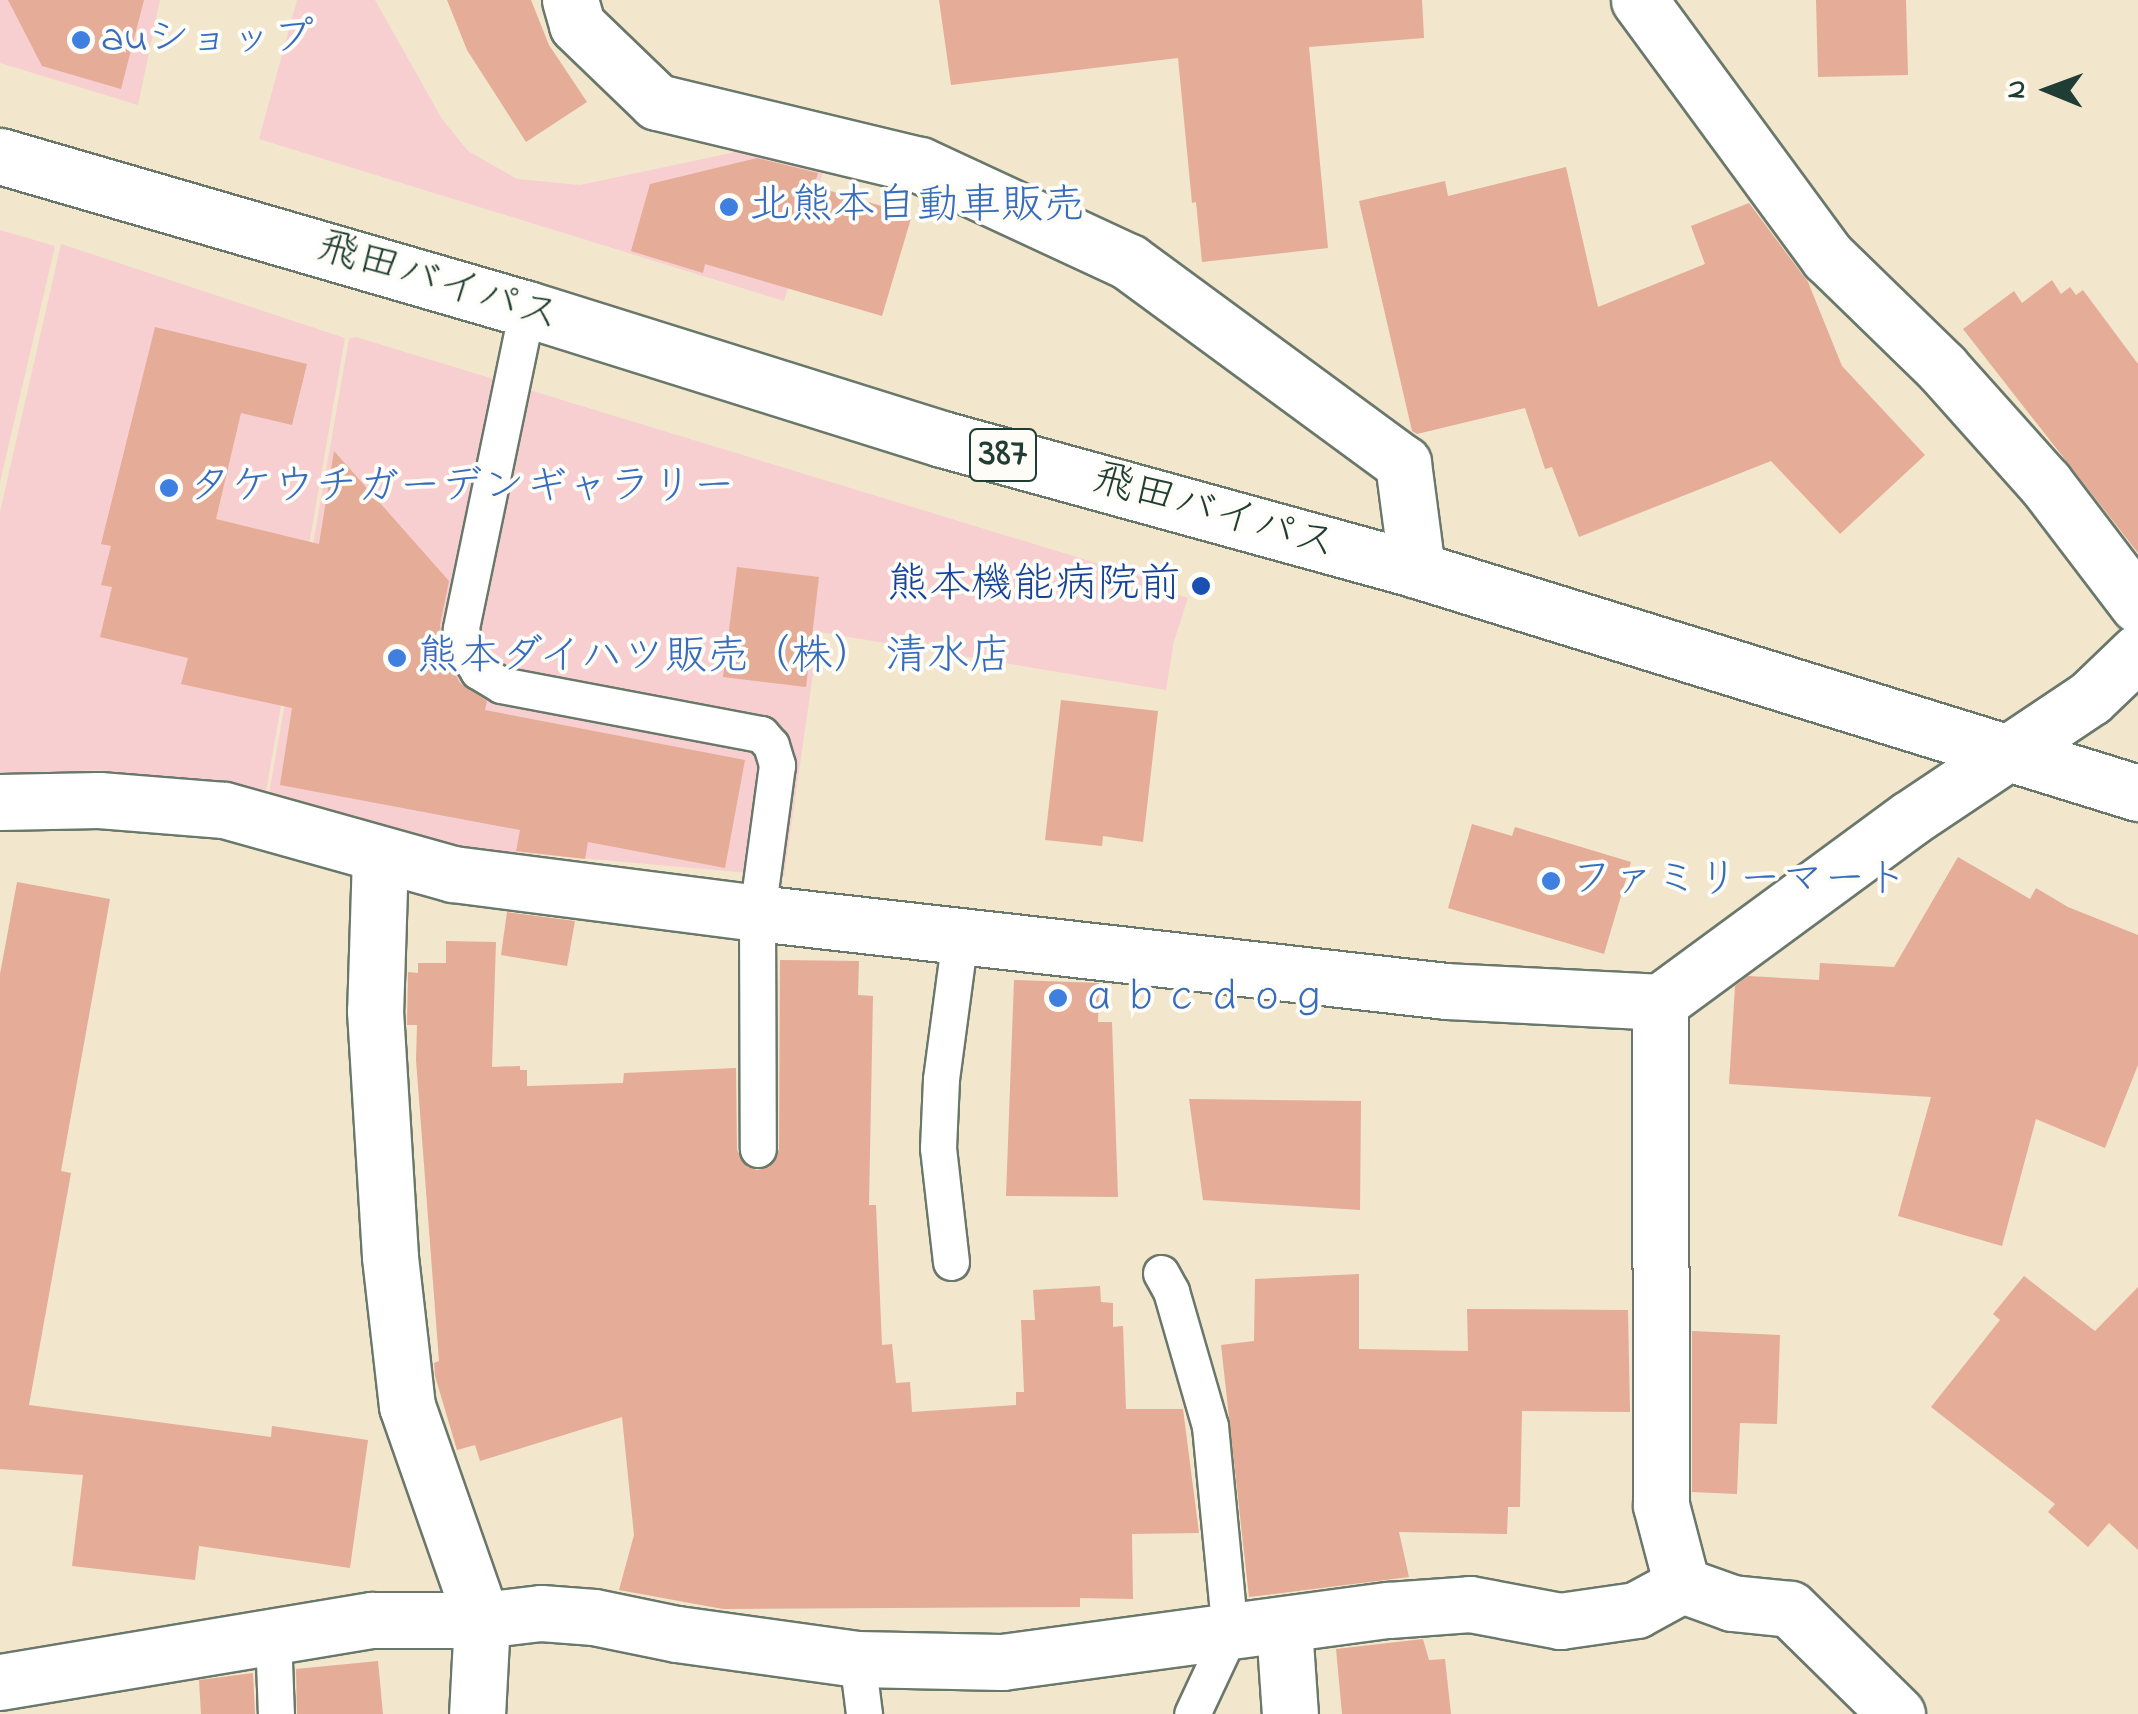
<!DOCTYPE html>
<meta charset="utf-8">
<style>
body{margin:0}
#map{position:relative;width:2138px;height:1714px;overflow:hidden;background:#f2e6cd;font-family:"Indie Flower","Klee One",sans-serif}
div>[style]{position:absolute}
.built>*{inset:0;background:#f7cfd1}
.building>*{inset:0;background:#e5ac97}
.roads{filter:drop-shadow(2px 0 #69786a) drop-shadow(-2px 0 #69786a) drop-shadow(0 2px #69786a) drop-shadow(0 -2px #69786a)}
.service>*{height:35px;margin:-17.5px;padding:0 17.5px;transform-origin:17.5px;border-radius:17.5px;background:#fff}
.minor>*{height:55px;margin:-27.5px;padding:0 27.5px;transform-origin:27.5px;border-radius:27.5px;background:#fff}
.trunk>*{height:55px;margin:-27.5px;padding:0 27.5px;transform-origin:27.5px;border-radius:27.5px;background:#fff}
.dots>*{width:28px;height:28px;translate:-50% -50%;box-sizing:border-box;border:5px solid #fdfcf7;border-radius:50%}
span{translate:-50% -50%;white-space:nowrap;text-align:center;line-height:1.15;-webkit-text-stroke:8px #fdfcf7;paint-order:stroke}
.shield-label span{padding:2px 8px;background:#fdfcf7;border:2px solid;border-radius:8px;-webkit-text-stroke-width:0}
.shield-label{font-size:40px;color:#1f3d34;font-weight:700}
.shop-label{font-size:42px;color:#366cbe}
.left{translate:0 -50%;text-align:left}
.street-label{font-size:42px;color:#1f3d34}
.transit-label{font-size:42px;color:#164399}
.right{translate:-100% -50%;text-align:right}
.north{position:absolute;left:1998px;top:40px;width:100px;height:100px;-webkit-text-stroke:8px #fdfcf7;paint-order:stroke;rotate:271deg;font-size:28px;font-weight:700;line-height:40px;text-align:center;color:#1f3d34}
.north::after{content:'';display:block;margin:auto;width:35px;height:45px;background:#1f3d34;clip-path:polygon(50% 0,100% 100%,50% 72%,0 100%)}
</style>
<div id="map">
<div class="built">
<i style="clip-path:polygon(0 0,160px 0,138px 105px,0 63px)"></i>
<i style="clip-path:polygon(297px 0,375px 0,442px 119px,468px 151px,517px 179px,580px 185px,764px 146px,825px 166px,784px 301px,259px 139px)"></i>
<i style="clip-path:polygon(0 230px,55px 246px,0 482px)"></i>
<i style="clip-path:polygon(61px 244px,345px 338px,265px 797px,203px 782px,98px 770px,0 775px,0 512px)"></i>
<i style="clip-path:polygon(356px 337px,1168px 585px,1169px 592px,1188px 598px,1174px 641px,1166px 690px,819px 632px,784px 876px,441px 846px,268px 800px,349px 339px)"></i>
</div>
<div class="building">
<i style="clip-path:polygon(8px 0,144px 0,121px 89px,42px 66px)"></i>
<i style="clip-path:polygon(447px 0,531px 0,549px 45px,587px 102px,526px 142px,467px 50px)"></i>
<i style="clip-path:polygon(939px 0,1422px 0,1424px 38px,1309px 47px,1328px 248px,1202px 262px,1196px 202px,1192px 203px,1178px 58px,951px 85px)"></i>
<i style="clip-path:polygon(1816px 0,1906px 0,1908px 75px,1818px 77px)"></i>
<i style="clip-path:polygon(757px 158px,818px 173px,814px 186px,912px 215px,882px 316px,705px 264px,703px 273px,631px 251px,650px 184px)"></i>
<i style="clip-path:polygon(1566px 167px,1598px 307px,1705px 264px,1691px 226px,1749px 203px,1808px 282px,1842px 366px,1925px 455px,1840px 534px,1771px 461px,1579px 537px,1552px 467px,1545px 469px,1525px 408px,1417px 434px,1412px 431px,1359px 201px,1445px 181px,1448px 196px)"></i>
<i style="clip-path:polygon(2052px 280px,2061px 294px,2070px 287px,2076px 295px,2083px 290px,2138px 364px,2138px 553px,1963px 329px,2014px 291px,2022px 303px)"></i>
<i style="clip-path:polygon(155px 327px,307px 364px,292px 425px,241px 413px,216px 519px,319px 544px,334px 451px,449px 581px,440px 625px,444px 654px,460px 683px,487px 701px,485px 710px,745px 760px,725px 868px,588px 842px,585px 859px,516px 851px,520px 830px,280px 785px,292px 708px,181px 684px,188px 658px,100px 637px,112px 587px,101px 585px,111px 546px,101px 544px)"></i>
<i style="clip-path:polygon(737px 567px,819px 577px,806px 687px,723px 677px)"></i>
<i style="clip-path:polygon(1061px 700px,1158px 711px,1143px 842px,1103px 836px,1102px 846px,1045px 840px)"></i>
<i style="clip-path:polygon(1472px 824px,1512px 836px,1515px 827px,1631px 862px,1604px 954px,1448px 908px)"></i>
<i style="clip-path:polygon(1958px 857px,2030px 899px,2036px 888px,2068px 907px,2138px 935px,2138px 1065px,2105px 1148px,2036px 1119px,2002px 1246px,1898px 1216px,1931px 1097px,1729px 1084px,1735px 986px,1748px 976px,1819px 980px,1820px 963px,1894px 967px)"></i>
<i style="clip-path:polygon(17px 882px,110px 899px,61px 1171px,71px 1173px,29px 1405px,271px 1437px,272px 1426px,368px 1440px,350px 1568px,199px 1546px,195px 1580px,72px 1566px,83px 1475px,0 1469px,0 974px)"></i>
<i style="clip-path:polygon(507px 912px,575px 921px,567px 966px,501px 955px)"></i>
<i style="clip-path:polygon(446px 941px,496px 942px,492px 1067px,520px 1066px,520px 1070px,527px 1070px,527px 1086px,623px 1083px,624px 1073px,736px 1068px,737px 1150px,747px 1167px,757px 1170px,769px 1167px,779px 1149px,780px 960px,859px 961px,858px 995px,873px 996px,869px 1205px,876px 1205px,882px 1345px,892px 1344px,896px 1383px,910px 1382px,912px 1412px,1016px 1405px,1016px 1392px,1024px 1392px,1021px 1320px,1035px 1320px,1033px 1290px,1100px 1286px,1101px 1302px,1113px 1303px,1113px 1327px,1123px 1326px,1126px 1409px,1183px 1409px,1199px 1533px,1132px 1534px,1133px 1599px,1080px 1598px,1080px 1607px,723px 1609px,619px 1590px,634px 1535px,622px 1417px,480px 1461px,475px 1445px,457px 1450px,435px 1376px,434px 1363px,439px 1361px,416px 1060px,417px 1025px,407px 1025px,408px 972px,418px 973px,418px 963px,446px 963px)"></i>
<i style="clip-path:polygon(1014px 980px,1099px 983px,1098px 1022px,1112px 1022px,1118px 1197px,1006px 1196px)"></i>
<i style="clip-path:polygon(1189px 1099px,1361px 1101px,1360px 1210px,1203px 1200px)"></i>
<i style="clip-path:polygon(1359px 1274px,1359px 1349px,1468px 1351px,1467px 1309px,1628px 1310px,1630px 1412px,1522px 1411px,1520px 1507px,1508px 1507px,1507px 1534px,1399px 1532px,1409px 1577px,1249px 1597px,1221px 1345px,1254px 1341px,1255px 1279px)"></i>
<i style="clip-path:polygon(2024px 1276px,2095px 1331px,2138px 1287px,2138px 1550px,2109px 1523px,2088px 1547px,2048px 1512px,2055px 1504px,1931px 1407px,2000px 1320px,1993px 1314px)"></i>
<i style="clip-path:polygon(1692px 1331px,1780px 1335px,1777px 1424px,1740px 1423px,1737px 1494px,1692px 1492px)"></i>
<i style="clip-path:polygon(1423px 1639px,1429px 1660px,1445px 1659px,1451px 1714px,1342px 1714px,1336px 1649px)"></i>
<i style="clip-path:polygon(378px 1661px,383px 1714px,297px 1714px,296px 1669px)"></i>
<i style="clip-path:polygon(253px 1673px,255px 1714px,201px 1714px,199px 1680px)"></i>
</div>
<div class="roads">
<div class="service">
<i style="left:527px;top:309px;width:327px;rotate:101.7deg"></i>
<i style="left:461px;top:629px;width:21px;rotate:79deg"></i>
<i style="left:465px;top:650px;width:25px;rotate:58deg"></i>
<i style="left:478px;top:671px;width:27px;rotate:31deg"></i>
<i style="left:501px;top:685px;width:265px;rotate:10.7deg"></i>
<i style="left:761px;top:734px;width:15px;rotate:48deg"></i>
<i style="left:771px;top:745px;width:21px;rotate:73deg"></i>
<i style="left:777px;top:765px;width:149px;rotate:97.7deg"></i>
<i style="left:757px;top:913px;width:236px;rotate:89.8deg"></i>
<i style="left:951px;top:1262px;width:115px;rotate:-96.5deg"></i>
<i style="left:938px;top:1148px;width:69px;rotate:-87.5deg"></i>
<i style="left:941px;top:1079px;width:144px;rotate:-82.4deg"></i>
<i style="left:1161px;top:1273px;width:21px;rotate:61deg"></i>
<i style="left:1171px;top:1291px;width:141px;rotate:73.9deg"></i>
<i style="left:1210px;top:1426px;width:208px;rotate:84.5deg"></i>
<i style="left:1230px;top:1633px;width:89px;rotate:115.1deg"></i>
<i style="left:273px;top:1634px;width:80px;rotate:87.9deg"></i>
<i style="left:857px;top:1659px;width:55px;rotate:82.7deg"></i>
</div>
<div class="minor">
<i style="left:570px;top:0;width:26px;rotate:74deg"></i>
<i style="left:577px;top:25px;width:111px;rotate:43.9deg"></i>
<i style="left:657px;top:102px;width:270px;rotate:13.5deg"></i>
<i style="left:920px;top:165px;width:230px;rotate:24.9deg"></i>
<i style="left:1129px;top:262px;width:340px;rotate:36.3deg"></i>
<i style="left:1403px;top:463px;width:108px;rotate:82.5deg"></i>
<i style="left:1639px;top:0;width:319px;rotate:53.7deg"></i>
<i style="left:1828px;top:257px;width:159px;rotate:44.2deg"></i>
<i style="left:1942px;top:368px;width:154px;rotate:48.2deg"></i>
<i style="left:2045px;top:483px;width:153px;rotate:52.7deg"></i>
<i style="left:0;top:802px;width:99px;rotate:-1.2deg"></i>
<i style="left:99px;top:800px;width:125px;rotate:4.6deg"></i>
<i style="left:224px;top:810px;width:238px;rotate:15.6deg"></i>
<i style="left:453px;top:874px;width:306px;rotate:7.3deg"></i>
<i style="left:757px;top:913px;width:693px;rotate:6.46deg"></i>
<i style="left:1446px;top:991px;width:214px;rotate:2.9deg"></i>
<i style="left:1660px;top:1002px;width:309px;rotate:-36.3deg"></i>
<i style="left:1909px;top:819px;width:218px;rotate:-33.8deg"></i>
<i style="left:2090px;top:698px;width:66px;rotate:-43.8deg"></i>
<i style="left:380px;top:856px;width:155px;rotate:91.8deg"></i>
<i style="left:375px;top:1011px;width:246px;rotate:86.5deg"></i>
<i style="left:390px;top:1257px;width:150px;rotate:83.5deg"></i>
<i style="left:407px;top:1406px;width:227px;rotate:70.7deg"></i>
<i style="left:482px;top:1620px;width:94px;rotate:93deg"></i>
<i style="left:1660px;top:1002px;width:503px;rotate:89.89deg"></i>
<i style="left:1661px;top:1505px;width:83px;rotate:75.3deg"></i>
<i style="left:1284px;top:1627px;width:87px;rotate:86.1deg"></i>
<i style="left:0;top:1682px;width:377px;rotate:-9.5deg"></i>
<i style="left:372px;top:1620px;width:110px"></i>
<i style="left:482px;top:1620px;width:59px;rotate:-6.8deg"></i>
<i style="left:541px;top:1613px;width:53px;rotate:4.3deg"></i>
<i style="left:594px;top:1617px;width:85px;rotate:11.6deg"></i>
<i style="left:677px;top:1634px;width:182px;rotate:7.9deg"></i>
<i style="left:857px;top:1659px;width:145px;rotate:1.2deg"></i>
<i style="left:1002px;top:1662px;width:390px;rotate:-7.7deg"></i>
<i style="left:1389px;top:1610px;width:81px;rotate:-4.2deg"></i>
<i style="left:1470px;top:1604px;width:92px;rotate:10.7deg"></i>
<i style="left:1560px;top:1621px;width:77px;rotate:-8.2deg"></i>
<i style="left:1636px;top:1610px;width:52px;rotate:-28.5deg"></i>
<i style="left:1682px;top:1585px;width:53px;rotate:19.8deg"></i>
<i style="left:1732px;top:1603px;width:58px;rotate:5.9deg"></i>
<i style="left:1790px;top:1609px;width:150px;rotate:44.5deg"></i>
</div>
<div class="trunk">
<i style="left:0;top:156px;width:549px;rotate:16.19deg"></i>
<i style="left:527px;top:309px;width:435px;rotate:17.4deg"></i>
<i style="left:942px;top:439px;width:493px;rotate:15.4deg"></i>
<i style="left:1417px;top:570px;width:755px;rotate:17.19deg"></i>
</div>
</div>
<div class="dots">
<i style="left:81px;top:40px;background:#3f7fe0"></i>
<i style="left:729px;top:207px;background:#3f7fe0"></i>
<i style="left:169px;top:488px;background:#3f7fe0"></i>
<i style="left:1201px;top:586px;background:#1a4fb4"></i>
<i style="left:397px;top:658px;background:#3f7fe0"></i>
<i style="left:1551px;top:881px;background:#3f7fe0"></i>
<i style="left:1058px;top:998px;background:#3f7fe0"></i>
</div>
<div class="shield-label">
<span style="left:1003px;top:455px">387</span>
</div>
<div class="shop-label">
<span class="left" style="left:101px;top:40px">auショップ</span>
<span class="left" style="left:749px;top:207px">北熊本自動車販売</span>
<span class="left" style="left:189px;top:488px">タケウチガーデンギャラリー</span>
<span class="left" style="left:417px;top:658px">熊本ダイハツ販売（株） 清水店</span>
<span class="left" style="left:1571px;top:881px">ファミリーマート</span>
<span class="left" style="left:1078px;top:998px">ａｂｃｄｏｇ</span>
</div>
<div class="street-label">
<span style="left:438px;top:283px;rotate:17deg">飛田バイパス</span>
<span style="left:1214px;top:513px;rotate:16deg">飛田バイパス</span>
</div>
<div class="transit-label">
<span class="right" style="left:1181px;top:586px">熊本機能病院前</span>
</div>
<div class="north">N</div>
</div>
